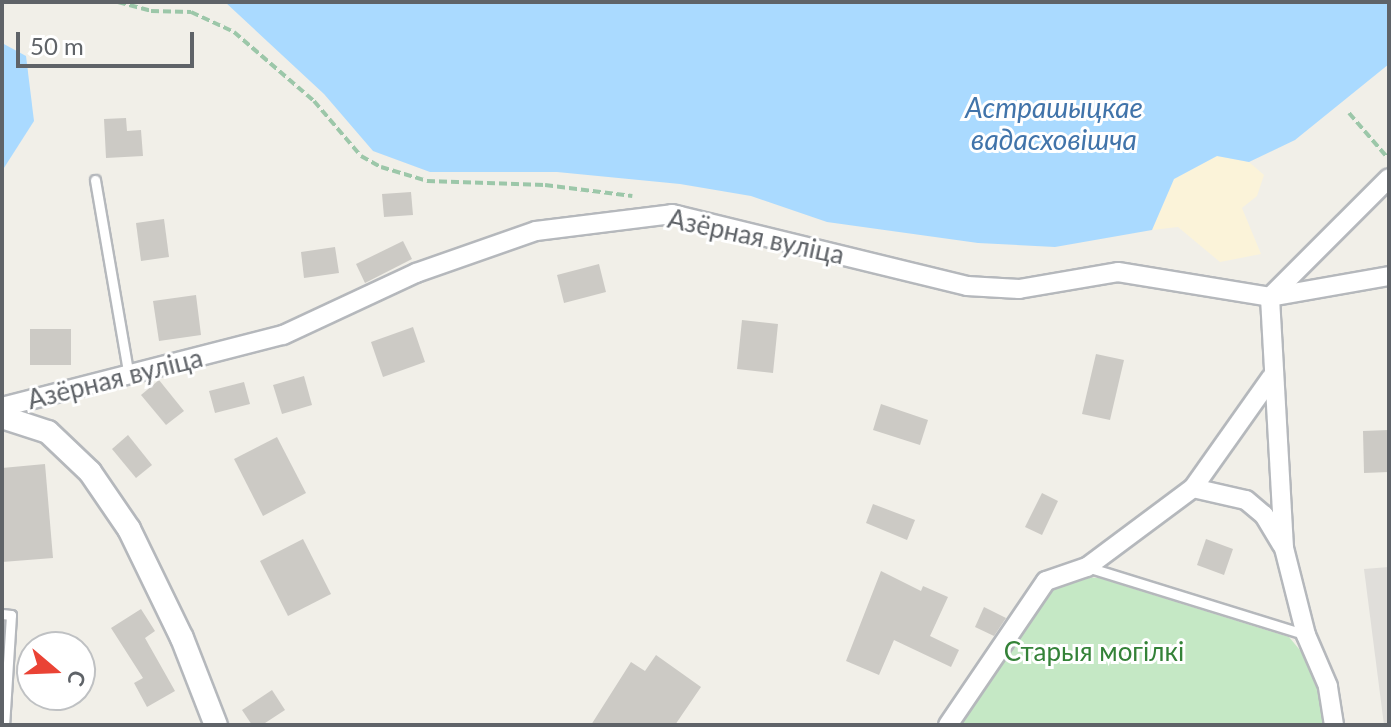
<!DOCTYPE html>
<meta charset="utf-8">
<style>
body{margin:0}
#map{position:relative;width:1391px;height:727px;overflow:hidden;background:#f1efe8;font-family:Lato,sans-serif}
div>[style]{position:absolute}
.industrial>*{inset:0;background:#e0deda}
.green>*{inset:0;background:#c5e8c5}
.sand>*{inset:0;background:#fbf3d9}
.water>*{inset:0;background:#aadaff}
.building>*{inset:0;background:#cccac5}
.path>*{height:4px;margin-top:-2px;transform-origin:0;background:repeating-linear-gradient(90deg,#9cc7a9 0 8px,transparent 0 12px)}
.roads{filter:drop-shadow(2px 0 #b5b8bc) drop-shadow(-2px 0 #b5b8bc) drop-shadow(0 2px #b5b8bc) drop-shadow(0 -2px #b5b8bc)}
.service>*{height:9px;margin:-4.5px;padding:0 4.5px;transform-origin:4.5px;border-radius:4.5px;background:#fff}
.minor>*{height:18px;margin:-9px;padding:0 9px;transform-origin:9px;border-radius:9px;background:#fff}
.tertiary>*{height:22px;margin:-11px;padding:0 11px;transform-origin:11px;border-radius:11px;background:#fff}
span{translate:-50% -50%;white-space:nowrap;text-align:center;line-height:1.15;-webkit-text-stroke:6px #fff;paint-order:stroke}
.street-label{font-size:26px;color:#5f6368}
.park-label{font-size:26px;color:#348238}
.water-label{font-size:28px;color:#4174aa;font-style:italic}
.frame{position:absolute;inset:0;border:4px solid #5f6368;pointer-events:none}
.north{position:absolute;left:16px;top:631px;width:80px;height:80px;box-sizing:border-box;background:#fff;border:2px solid #bfc1c3;border-radius:50%;rotate:109deg;font-size:22px;font-weight:700;line-height:32px;text-align:center;color:#5f6368}
.north::after{content:'';display:block;margin:auto;width:28px;height:36px;background:#ea4335;clip-path:polygon(50% 0,100% 100%,50% 72%,0 100%)}
.scale{position:absolute;left:16px;top:32px;width:178px;height:36px;box-sizing:border-box;border:4px solid #5f6368;border-top:0;padding-left:10px;font-size:24px;line-height:28px;white-space:nowrap;color:#5f6368;-webkit-text-stroke:6px #fff;paint-order:stroke}
</style>
<div id="map">
<div class="industrial">
<i style="clip-path:polygon(1389px 567px,1389px 725px,1384px 725px,1364px 569px)"></i>
</div>
<div class="green">
<i style="clip-path:polygon(1071px 576px,1099px 578px,1289px 637px,1314px 667px,1323px 725px,959px 725px,1048px 587px)"></i>
</div>
<div class="sand">
<i style="clip-path:polygon(1217px 156px,1249px 162px,1264px 175px,1257px 196px,1242px 208px,1261px 254px,1220px 262px,1178px 227px,1152px 230px,1174px 179px)"></i>
</div>
<div class="water">
<i style="clip-path:polygon(225px 2px,1389px 2px,1389px 64px,1295px 140px,1249px 162px,1217px 156px,1174px 179px,1152px 230px,1055px 247px,978px 243px,827px 222px,751px 196px,680px 184px,557px 172px,430px 172px,373px 151px,324px 94px)"></i>
<i style="clip-path:polygon(2px 43px,26px 56px,34px 121px,2px 171px)"></i>
</div>
<div class="building">
<i style="clip-path:polygon(126px 118px,127px 131px,141px 130px,143px 156px,106px 158px,104px 119px)"></i>
<i style="clip-path:polygon(411px 192px,413px 215px,384px 217px,382px 194px)"></i>
<i style="clip-path:polygon(164px 219px,169px 257px,141px 261px,136px 223px)"></i>
<i style="clip-path:polygon(403px 241px,412px 259px,365px 283px,356px 264px)"></i>
<i style="clip-path:polygon(335px 247px,339px 273px,304px 278px,301px 252px)"></i>
<i style="clip-path:polygon(599px 264px,606px 292px,564px 303px,557px 275px)"></i>
<i style="clip-path:polygon(196px 295px,201px 335px,159px 341px,153px 301px)"></i>
<i style="clip-path:polygon(742px 320px,778px 324px,773px 373px,737px 369px)"></i>
<i style="clip-path:polygon(413px 327px,425px 362px,383px 377px,371px 342px)"></i>
<i style="clip-path:polygon(30px 329px,71px 329px,71px 365px,30px 365px)"></i>
<i style="clip-path:polygon(1096px 354px,1124px 360px,1110px 420px,1082px 414px)"></i>
<i style="clip-path:polygon(304px 376px,312px 405px,282px 414px,273px 385px)"></i>
<i style="clip-path:polygon(159px 380px,184px 411px,166px 425px,141px 395px)"></i>
<i style="clip-path:polygon(244px 382px,250px 404px,215px 413px,209px 391px)"></i>
<i style="clip-path:polygon(881px 404px,928px 420px,920px 445px,873px 430px)"></i>
<i style="clip-path:polygon(1389px 430px,1389px 472px,1364px 473px,1363px 431px)"></i>
<i style="clip-path:polygon(128px 435px,152px 465px,136px 478px,112px 449px)"></i>
<i style="clip-path:polygon(277px 437px,306px 493px,263px 516px,234px 459px)"></i>
<i style="clip-path:polygon(45px 464px,53px 558px,2px 562px,2px 468px)"></i>
<i style="clip-path:polygon(1042px 493px,1058px 501px,1042px 535px,1025px 527px)"></i>
<i style="clip-path:polygon(873px 504px,915px 520px,907px 540px,866px 523px)"></i>
<i style="clip-path:polygon(303px 539px,331px 594px,288px 616px,260px 561px)"></i>
<i style="clip-path:polygon(1206px 539px,1233px 549px,1224px 575px,1197px 565px)"></i>
<i style="clip-path:polygon(881px 571px,921px 591px,923px 586px,948px 597px,930px 636px,959px 650px,951px 667px,894px 640px,879px 675px,846px 661px)"></i>
<i style="clip-path:polygon(984px 607px,1006px 618px,994px 636px,975px 627px)"></i>
<i style="clip-path:polygon(141px 609px,155px 631px,145px 638px,175px 691px,147px 707px,134px 683px,143px 678px,111px 628px)"></i>
<i style="clip-path:polygon(656px 655px,701px 687px,675px 725px,591px 725px,631px 662px,645px 671px)"></i>
<i style="clip-path:polygon(272px 690px,285px 710px,262px 725px,252px 725px,242px 710px)"></i>
</div>
<div class="path">
<i style="left:118px;top:2px;width:34px;rotate:15deg"></i>
<i style="left:151px;top:11px;width:40px;rotate:1.4deg"></i>
<i style="left:191px;top:12px;width:47px;rotate:24.9deg"></i>
<i style="left:234px;top:32px;width:106px;rotate:40.8deg"></i>
<i style="left:314px;top:101px;width:72px;rotate:49.5deg"></i>
<i style="left:361px;top:156px;width:23px;rotate:29deg"></i>
<i style="left:381px;top:167px;width:48px;rotate:16.9deg"></i>
<i style="left:427px;top:181px;width:118px;rotate:1.9deg"></i>
<i style="left:545px;top:185px;width:88px;rotate:7.2deg"></i>
<i style="left:1349px;top:113px;width:58px;rotate:49.2deg"></i>
</div>
<div class="roads">
<div class="service">
<i style="left:95px;top:180px;width:199px;rotate:80.2deg"></i>
<i style="left:1087px;top:567px;width:229px;rotate:17.2deg"></i>
<i style="left:2px;top:614px;width:9px;rotate:6deg"></i>
<i style="left:11px;top:615px;width:110px;rotate:93.6deg"></i>
</div>
<div class="minor">
<i style="left:2px;top:407px;width:290px;rotate:-14.4deg"></i>
<i style="left:283px;top:335px;width:147px;rotate:-25deg"></i>
<i style="left:416px;top:273px;width:127px;rotate:-19.3deg"></i>
<i style="left:536px;top:231px;width:137px;rotate:-7.1deg"></i>
<i style="left:672px;top:214px;width:304px;rotate:13.7deg"></i>
<i style="left:967px;top:286px;width:52px;rotate:3.3deg"></i>
<i style="left:1019px;top:289px;width:100px;rotate:-9.7deg"></i>
<i style="left:1118px;top:272px;width:154px;rotate:9.3deg"></i>
<i style="left:1270px;top:297px;width:121px;rotate:-10deg"></i>
<i style="left:1193px;top:488px;width:54px;rotate:12.8deg"></i>
<i style="left:1246px;top:500px;width:23px;rotate:40deg"></i>
<i style="left:1264px;top:515px;width:35px;rotate:59deg"></i>
<i style="left:948px;top:725px;width:174px;rotate:-55.8deg"></i>
<i style="left:1046px;top:581px;width:43px;rotate:-18.9deg"></i>
<i style="left:1087px;top:567px;width:132px;rotate:-36.7deg"></i>
<i style="left:1193px;top:488px;width:135px;rotate:-54.7deg"></i>
<i style="left:1334px;top:725px;width:39px;rotate:-99deg"></i>
<i style="left:1328px;top:686px;width:56px;rotate:-113.3deg"></i>
<i style="left:1306px;top:635px;width:90px;rotate:-104.2deg"></i>
<i style="left:1284px;top:548px;width:251px;rotate:-93.2deg"></i>
<i style="left:1270px;top:297px;width:168px;rotate:-45deg"></i>
</div>
<div class="tertiary">
<i style="left:2px;top:417px;width:48px;rotate:18.1deg"></i>
<i style="left:48px;top:432px;width:58px;rotate:43.6deg"></i>
<i style="left:90px;top:472px;width:69px;rotate:55.6deg"></i>
<i style="left:129px;top:529px;width:121px;rotate:64.1deg"></i>
<i style="left:182px;top:638px;width:93px;rotate:68.7deg"></i>
</div>
</div>
<div class="street-label">
<span style="left:756px;top:237px;rotate:12deg">Азёрная вуліца</span>
<span style="left:115px;top:379px;rotate:-14deg">Азёрная вуліца</span>
</div>
<div class="park-label">
<span style="left:1094px;top:652px">Старыя могілкі</span>
</div>
<div class="water-label">
<span style="left:1054px;top:123px">Астрашыцкае<br>вадасховішча</span>
</div>
<div class="frame"></div>
<div class="north">С</div>
<div class="scale">50 m</div>
</div>
